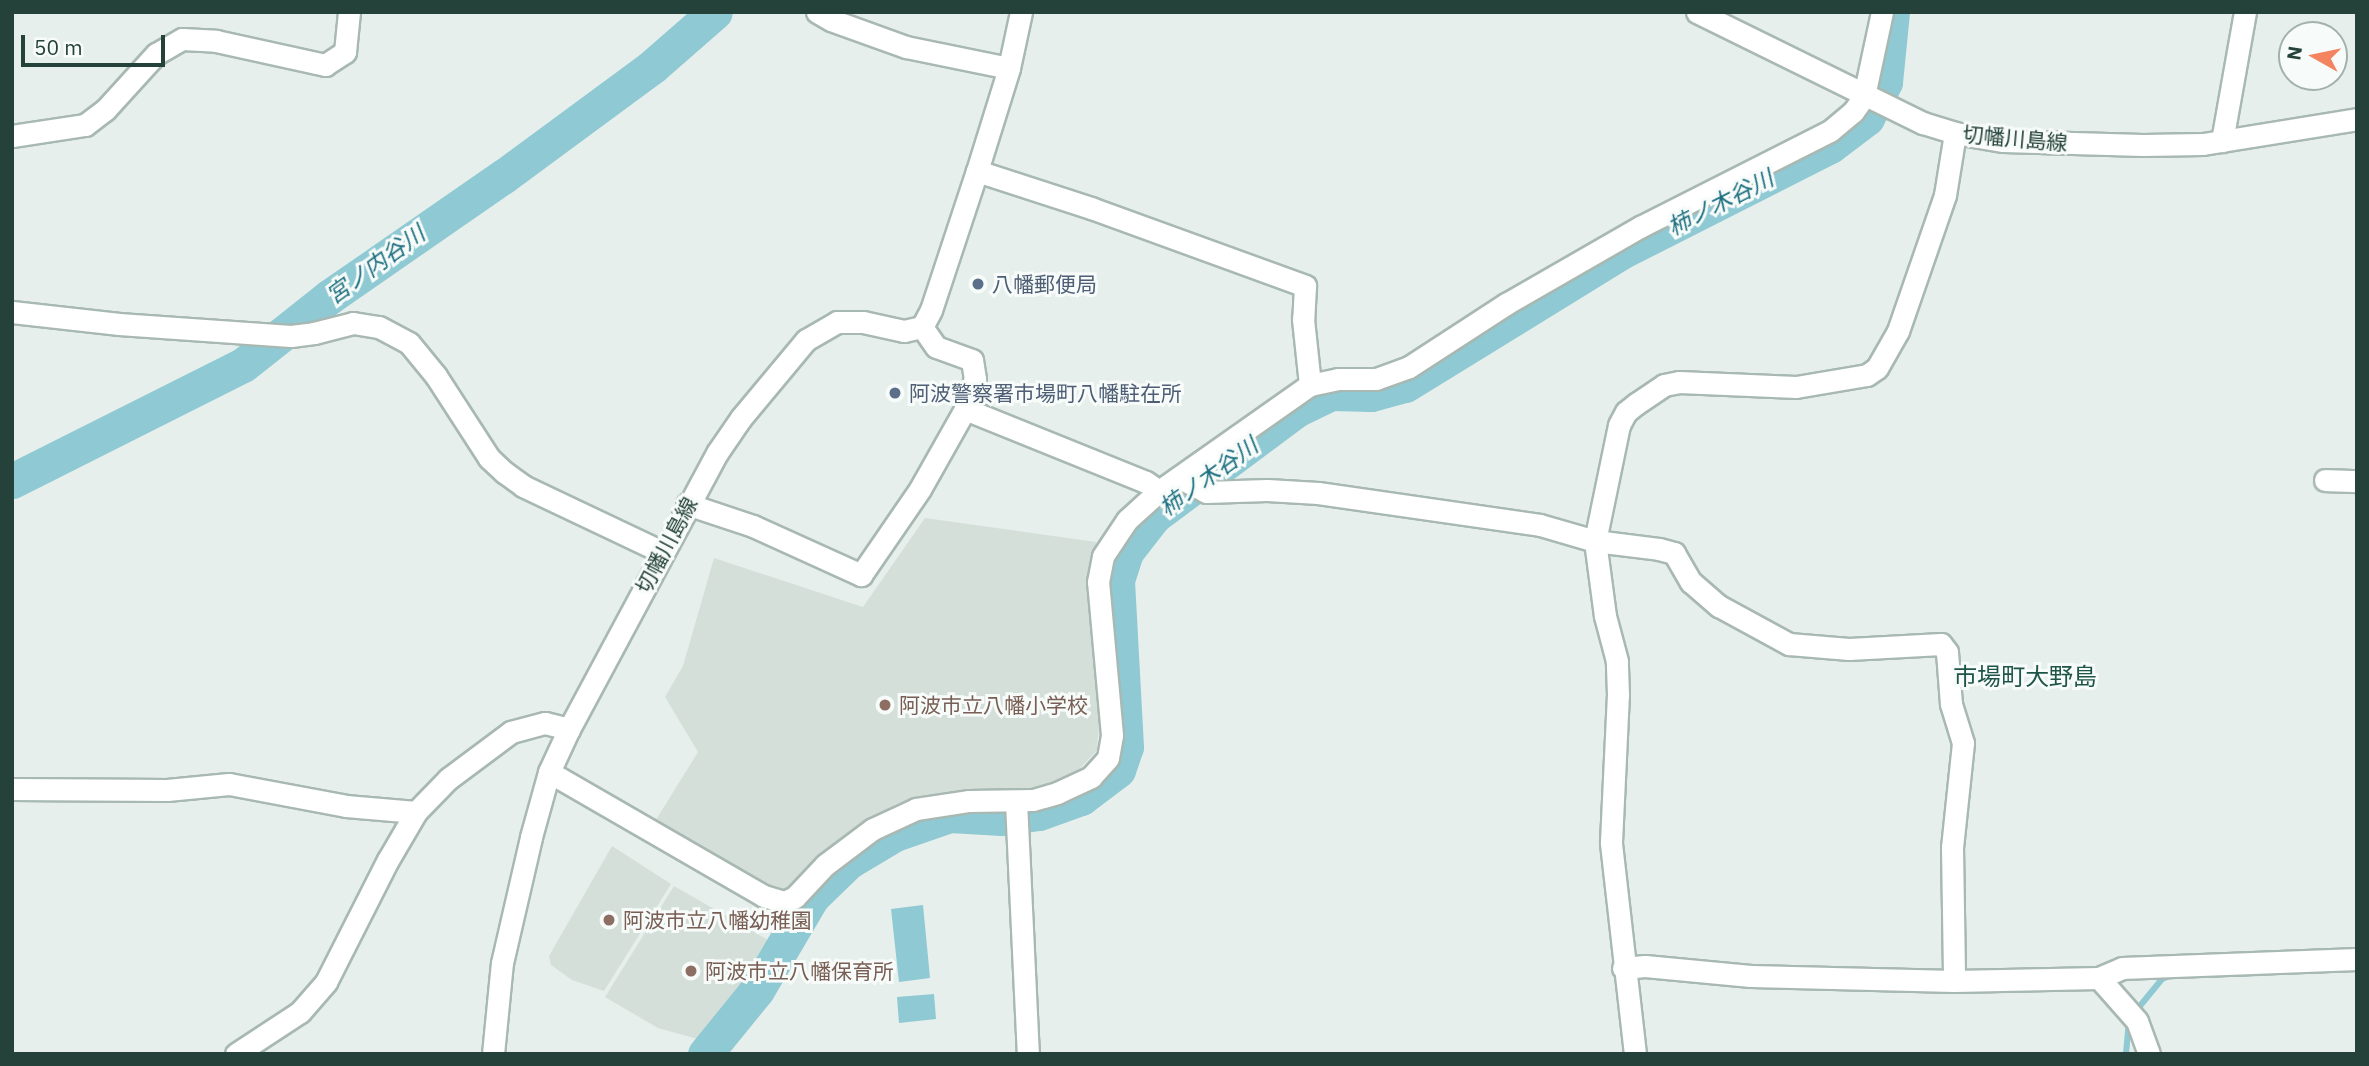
<!DOCTYPE html>
<meta charset="utf-8">
<style>
body{margin:0}
#map{position:relative;width:2369px;height:1066px;overflow:hidden;background:#e6efeb;font-family:"IBM Plex Sans","Noto Sans JP",sans-serif}
div>[style]{position:absolute}
.built>*{inset:0;background:#d4dfda}
.water>*{inset:0;background:#8ec9d4}
.stream>*{height:6px;margin:-3px;padding:0 3px;transform-origin:3px;border-radius:3px;background:#8ec9d4}
.river>*{height:35px;margin:-17.5px;padding:0 17.5px;transform-origin:17.5px;border-radius:17.5px;background:#8ec9d4}
.roads{filter:drop-shadow(2px 0 #a8b8b2) drop-shadow(-2px 0 #a8b8b2) drop-shadow(0 2px #a8b8b2) drop-shadow(0 -2px #a8b8b2)}
.minor>*{height:21px;margin:-10.5px;padding:0 10.5px;transform-origin:10.5px;border-radius:10.5px;background:#fff}
.secondary>*{height:21px;margin:-10.5px;padding:0 10.5px;transform-origin:10.5px;border-radius:10.5px;background:#fff}
.dots>*{width:19px;height:19px;translate:-50% -50%;box-sizing:border-box;border:4px solid #f7fbf9;border-radius:50%}
span{translate:-50% -50%;white-space:nowrap;text-align:center;line-height:1.15;-webkit-text-stroke:6px #f7fbf9;paint-order:stroke}
.street-label{font-size:21px;color:#24423a}
.service-label{font-size:21px;color:#4e5e75}
.left{translate:0 -50%;text-align:left}
.education-label{font-size:21px;color:#785e54}
.water-label{font-size:23px;color:#1c6f80;font-style:italic}
.quarter-label{font-size:24px;color:#1f5548}
.frame{position:absolute;inset:0;border:14px solid #24423a;pointer-events:none}
.north{position:absolute;left:2278px;top:21px;width:70px;height:70px;box-sizing:border-box;background:#f7fbf9;border:2px solid #a3b1ad;border-radius:50%;rotate:279deg;font-size:19px;font-weight:700;line-height:28px;text-align:center;color:#24423a}
.north::after{content:'';display:block;margin:auto;width:24px;height:32px;background:#f4845f;clip-path:polygon(50% 0,100% 100%,50% 72%,0 100%)}
.scale{position:absolute;left:21px;top:35px;width:144px;height:32px;box-sizing:border-box;border:4px solid #24423a;border-top:0;padding-left:9px;font-size:21px;line-height:24px;white-space:nowrap;color:#24423a;-webkit-text-stroke:5px #f7fbf9;paint-order:stroke}
</style>
<div id="map">
<div class="built">
<i style="clip-path:polygon(925px 518px,1096px 542px,1091px 583px,1100px 714px,1097px 750px,1072px 777px,1034px 791px,959px 791px,896px 804px,827px 848px,794px 889px,775px 894px,654px 823px,698px 752px,665px 697px,683px 666px,714px 558px,863px 607px)"></i>
<i style="clip-path:polygon(612px 846px,671px 884px,604px 991px,572px 980px,551px 965px,549px 956px)"></i>
<i style="clip-path:polygon(674px 886px,775px 944px,719px 1045px,658px 1028px,605px 997px)"></i>
</div>
<div class="water">
<i style="clip-path:polygon(923px 905px,930px 978px,899px 982px,891px 909px)"></i>
<i style="clip-path:polygon(934px 994px,936px 1019px,899px 1023px,897px 997px)"></i>
</div>
<div class="stream">
<i style="left:2202px;top:975px;width:59px;rotate:-1.9deg"></i>
<i style="left:2135px;top:1012px;width:43px;rotate:-50.7deg"></i>
<i style="left:2162px;top:979px;width:13px;rotate:-23deg"></i>
<i style="left:2126px;top:1054px;width:33px;rotate:-85deg"></i>
</div>
<div class="river">
<i style="left:12px;top:481px;width:258px;rotate:-26.7deg"></i>
<i style="left:243px;top:365px;width:110px;rotate:-38.3deg"></i>
<i style="left:329px;top:297px;width:213px;rotate:-34.7deg"></i>
<i style="left:504px;top:176px;width:185px;rotate:-36.4deg"></i>
<i style="left:653px;top:66px;width:82px;rotate:-41.1deg"></i>
<i style="left:705px;top:1054px;width:82px;rotate:-50.9deg"></i>
<i style="left:757px;top:990px;width:108px;rotate:-59.4deg"></i>
<i style="left:812px;top:897px;width:50px;rotate:-44.2deg"></i>
<i style="left:848px;top:862px;width:55px;rotate:-30.8deg"></i>
<i style="left:895px;top:834px;width:58px;rotate:-19.1deg"></i>
<i style="left:950px;top:815px;width:52px;rotate:3.3deg"></i>
<i style="left:1002px;top:818px;width:37px;rotate:-8deg"></i>
<i style="left:1039px;top:813px;width:45px;rotate:-19.7deg"></i>
<i style="left:1081px;top:798px;width:46px;rotate:-37.1deg"></i>
<i style="left:1118px;top:770px;width:24px;rotate:-71deg"></i>
<i style="left:1126px;top:747px;width:167px;rotate:-93.1deg"></i>
<i style="left:1117px;top:580px;width:29px;rotate:-72deg"></i>
<i style="left:1126px;top:552px;width:46px;rotate:-52.1deg"></i>
<i style="left:1154px;top:516px;width:177px;rotate:-36.7deg"></i>
<i style="left:1296px;top:410px;width:39px;rotate:-26deg"></i>
<i style="left:1331px;top:393px;width:40px;rotate:1.4deg"></i>
<i style="left:1371px;top:394px;width:35px;rotate:-15deg"></i>
<i style="left:1405px;top:385px;width:254px;rotate:-31.6deg"></i>
<i style="left:1621px;top:252px;width:234px;rotate:-26.9deg"></i>
<i style="left:1830px;top:146px;width:46px;rotate:-37.1deg"></i>
<i style="left:1867px;top:118px;width:40px;rotate:-63.4deg"></i>
<i style="left:1885px;top:82px;width:70px;rotate:-84.3deg"></i>
</div>
<div class="roads">
<div class="minor">
<i style="left:817px;top:12px;width:16px;rotate:30deg"></i>
<i style="left:831px;top:20px;width:80px;rotate:19.8deg"></i>
<i style="left:906px;top:47px;width:105px;rotate:11.5deg"></i>
<i style="left:12px;top:136px;width:74px;rotate:-8.6deg"></i>
<i style="left:85px;top:125px;width:25px;rotate:-37deg"></i>
<i style="left:105px;top:110px;width:76px;rotate:-47.7deg"></i>
<i style="left:156px;top:54px;width:30px;rotate:-30deg"></i>
<i style="left:182px;top:39px;width:34px;rotate:3deg"></i>
<i style="left:216px;top:41px;width:112px;rotate:12.4deg"></i>
<i style="left:325px;top:65px;width:24px;rotate:-33deg"></i>
<i style="left:345px;top:52px;width:40px;rotate:-84.3deg"></i>
<i style="left:2222px;top:141px;width:131px;rotate:-79.9deg"></i>
<i style="left:977px;top:171px;width:120px;rotate:18deg"></i>
<i style="left:1091px;top:208px;width:228px;rotate:20deg"></i>
<i style="left:1305px;top:286px;width:33px;rotate:93deg"></i>
<i style="left:1303px;top:319px;width:66px;rotate:83.9deg"></i>
<i style="left:12px;top:312px;width:108px;rotate:6.4deg"></i>
<i style="left:119px;top:324px;width:172px;rotate:4deg"></i>
<i style="left:291px;top:336px;width:23px;rotate:-7deg"></i>
<i style="left:314px;top:333px;width:40px;rotate:-14.4deg"></i>
<i style="left:353px;top:323px;width:26px;rotate:9deg"></i>
<i style="left:379px;top:327px;width:34px;rotate:28deg"></i>
<i style="left:409px;top:343px;width:43px;rotate:50.7deg"></i>
<i style="left:436px;top:376px;width:98px;rotate:57.1deg"></i>
<i style="left:489px;top:458px;width:21px;rotate:43deg"></i>
<i style="left:504px;top:472px;width:24px;rotate:36deg"></i>
<i style="left:523px;top:486px;width:154px;rotate:25.4deg"></i>
<i style="left:965px;top:409px;width:195px;rotate:22deg"></i>
<i style="left:1146px;top:482px;width:16px;rotate:35deg"></i>
<i style="left:1180px;top:478px;width:30px;rotate:28deg"></i>
<i style="left:1206px;top:492px;width:61px;rotate:-1.9deg"></i>
<i style="left:1267px;top:490px;width:51px;rotate:3.4deg"></i>
<i style="left:1318px;top:493px;width:224px;rotate:8.2deg"></i>
<i style="left:1540px;top:525px;width:57px;rotate:16.2deg"></i>
<i style="left:1595px;top:541px;width:64px;rotate:7.1deg"></i>
<i style="left:1659px;top:549px;width:16px;rotate:15deg"></i>
<i style="left:1674px;top:553px;width:34px;rotate:60deg"></i>
<i style="left:1691px;top:582px;width:37px;rotate:41deg"></i>
<i style="left:1719px;top:606px;width:80px;rotate:28.5deg"></i>
<i style="left:1789px;top:644px;width:60px;rotate:4.8deg"></i>
<i style="left:1849px;top:649px;width:92px;rotate:-3.1deg"></i>
<i style="left:1941px;top:644px;width:10px;rotate:53deg"></i>
<i style="left:1947px;top:652px;width:52px;rotate:85.6deg"></i>
<i style="left:1951px;top:704px;width:41px;rotate:72.9deg"></i>
<i style="left:1963px;top:743px;width:105px;rotate:96deg"></i>
<i style="left:1952px;top:847px;width:134px;rotate:89.1deg"></i>
<i style="left:2325px;top:480px;width:32px;rotate:2deg"></i>
<i style="left:687px;top:504px;width:70px;rotate:18.4deg"></i>
<i style="left:753px;top:526px;width:119px;rotate:24.4deg"></i>
<i style="left:861px;top:575px;width:104px;rotate:-55.5deg"></i>
<i style="left:920px;top:489px;width:92px;rotate:-60.6deg"></i>
<i style="left:965px;top:409px;width:32px;rotate:-72deg"></i>
<i style="left:975px;top:379px;width:19px;rotate:-99deg"></i>
<i style="left:972px;top:360px;width:38px;rotate:-160deg"></i>
<i style="left:936px;top:347px;width:24px;rotate:-125deg"></i>
<i style="left:549px;top:772px;width:248px;rotate:30deg"></i>
<i style="left:764px;top:896px;width:21px;rotate:17deg"></i>
<i style="left:784px;top:902px;width:12px;rotate:-24deg"></i>
<i style="left:795px;top:897px;width:44px;rotate:-46.8deg"></i>
<i style="left:825px;top:865px;width:60px;rotate:-36.9deg"></i>
<i style="left:873px;top:829px;width:47px;rotate:-24.9deg"></i>
<i style="left:916px;top:809px;width:54px;rotate:-8.6deg"></i>
<i style="left:969px;top:801px;width:64px;rotate:-0.9deg"></i>
<i style="left:1033px;top:800px;width:25px;rotate:-16deg"></i>
<i style="left:1057px;top:793px;width:38px;rotate:-25deg"></i>
<i style="left:1091px;top:777px;width:25px;rotate:-48deg"></i>
<i style="left:1108px;top:758px;width:23px;rotate:-80deg"></i>
<i style="left:1112px;top:735px;width:154px;rotate:-95.2deg"></i>
<i style="left:1098px;top:582px;width:26px;rotate:-79deg"></i>
<i style="left:1103px;top:556px;width:43px;rotate:-56.3deg"></i>
<i style="left:1127px;top:520px;width:43px;rotate:-42.2deg"></i>
<i style="left:1159px;top:491px;width:184px;rotate:-35.1deg"></i>
<i style="left:1310px;top:385px;width:29px;rotate:-12deg"></i>
<i style="left:1338px;top:379px;width:38px"></i>
<i style="left:1376px;top:379px;width:35px;rotate:-20deg"></i>
<i style="left:1409px;top:367px;width:116px;rotate:-33deg"></i>
<i style="left:1506px;top:304px;width:155px;rotate:-29.9deg"></i>
<i style="left:1640px;top:227px;width:213px;rotate:-26.8deg"></i>
<i style="left:1830px;top:131px;width:30px;rotate:-40deg"></i>
<i style="left:1853px;top:112px;width:19px;rotate:-55deg"></i>
<i style="left:1864px;top:96px;width:86px;rotate:-77.9deg"></i>
<i style="left:12px;top:789px;width:155px;rotate:0.4deg"></i>
<i style="left:167px;top:790px;width:62px;rotate:-5.5deg"></i>
<i style="left:229px;top:784px;width:119px;rotate:10.6deg"></i>
<i style="left:346px;top:806px;width:70px;rotate:4.9deg"></i>
<i style="left:1016px;top:802px;width:252px;rotate:87.3deg"></i>
<i style="left:1623px;top:968px;width:22px;rotate:-5deg"></i>
<i style="left:1645px;top:966px;width:106px;rotate:5.4deg"></i>
<i style="left:1751px;top:976px;width:203px;rotate:1.4deg"></i>
<i style="left:1954px;top:981px;width:145px;rotate:-1.2deg"></i>
<i style="left:2099px;top:978px;width:25px;rotate:-23deg"></i>
<i style="left:2122px;top:968px;width:235px;rotate:-2.2deg"></i>
<i style="left:2099px;top:978px;width:57px;rotate:48.5deg"></i>
<i style="left:2137px;top:1021px;width:35px;rotate:70deg"></i>
<i style="left:493px;top:1054px;width:91px;rotate:-84.4deg"></i>
<i style="left:502px;top:963px;width:129px;rotate:-77deg"></i>
<i style="left:531px;top:837px;width:67px;rotate:-74.5deg"></i>
<i style="left:549px;top:772px;width:47px;rotate:-65.1deg"></i>
<i style="left:1635px;top:1054px;width:213px;rotate:-96.5deg"></i>
<i style="left:1611px;top:842px;width:147px;rotate:-87.3deg"></i>
<i style="left:1618px;top:695px;width:34px;rotate:-92deg"></i>
<i style="left:1617px;top:661px;width:47px;rotate:-104.9deg"></i>
<i style="left:1605px;top:616px;width:76px;rotate:-97.6deg"></i>
<i style="left:1595px;top:541px;width:118px;rotate:-78.3deg"></i>
<i style="left:1619px;top:425px;width:15px;rotate:-62deg"></i>
<i style="left:1626px;top:412px;width:13px;rotate:-39deg"></i>
<i style="left:1636px;top:404px;width:34px;rotate:-34deg"></i>
<i style="left:1664px;top:385px;width:15px;rotate:-11deg"></i>
<i style="left:1679px;top:382px;width:117px;rotate:2.4deg"></i>
<i style="left:1796px;top:387px;width:72px;rotate:-9.6deg"></i>
<i style="left:1867px;top:375px;width:12px;rotate:-35deg"></i>
<i style="left:1877px;top:368px;width:43px;rotate:-60.4deg"></i>
<i style="left:1898px;top:331px;width:144px;rotate:-70.9deg"></i>
<i style="left:1945px;top:195px;width:63px;rotate:-80.8deg"></i>
</div>
<div class="secondary">
<i style="left:1697px;top:12px;width:252px;rotate:26.2deg"></i>
<i style="left:1923px;top:123px;width:34px;rotate:17deg"></i>
<i style="left:1955px;top:133px;width:49px;rotate:9.5deg"></i>
<i style="left:2003px;top:141px;width:140px;rotate:1.6deg"></i>
<i style="left:2143px;top:145px;width:60px;rotate:-1deg"></i>
<i style="left:2203px;top:144px;width:156px;rotate:-9.2deg"></i>
<i style="left:236px;top:1054px;width:77px;rotate:-33.3deg"></i>
<i style="left:300px;top:1012px;width:40px;rotate:-49deg"></i>
<i style="left:326px;top:982px;width:137px;rotate:-63.1deg"></i>
<i style="left:388px;top:860px;width:56px;rotate:-59.7deg"></i>
<i style="left:416px;top:812px;width:46px;rotate:-45.9deg"></i>
<i style="left:448px;top:779px;width:79px;rotate:-36.7deg"></i>
<i style="left:511px;top:732px;width:35px;rotate:-15deg"></i>
<i style="left:545px;top:723px;width:25px;rotate:14deg"></i>
<i style="left:569px;top:729px;width:313px;rotate:-61.8deg"></i>
<i style="left:717px;top:453px;width:42px;rotate:-55.6deg"></i>
<i style="left:741px;top:418px;width:102px;rotate:-50.2deg"></i>
<i style="left:806px;top:340px;width:36px;rotate:-30deg"></i>
<i style="left:837px;top:322px;width:26px"></i>
<i style="left:863px;top:322px;width:42px;rotate:12.4deg"></i>
<i style="left:904px;top:331px;width:18px;rotate:-13deg"></i>
<i style="left:922px;top:327px;width:19px;rotate:-62deg"></i>
<i style="left:931px;top:310px;width:146px;rotate:-71.7deg"></i>
<i style="left:977px;top:171px;width:108px;rotate:-72.7deg"></i>
<i style="left:1009px;top:68px;width:57px;rotate:-77.9deg"></i>
</div>
</div>
<div class="dots">
<i style="left:978px;top:284px;background:#5c6f8a"></i>
<i style="left:895px;top:393px;background:#5c6f8a"></i>
<i style="left:885px;top:705px;background:#8d6e63"></i>
<i style="left:609px;top:920px;background:#8d6e63"></i>
<i style="left:691px;top:971px;background:#8d6e63"></i>
</div>
<div class="street-label">
<span style="left:2015px;top:138px;rotate:5deg">切幡川島線</span>
<span style="left:666px;top:545px;rotate:-62deg">切幡川島線</span>
</div>
<div class="service-label">
<span class="left" style="left:992px;top:284px">八幡郵便局</span>
<span class="left" style="left:909px;top:393px">阿波警察署市場町八幡駐在所</span>
</div>
<div class="education-label">
<span class="left" style="left:899px;top:705px">阿波市立八幡小学校</span>
<span class="left" style="left:623px;top:920px">阿波市立八幡幼稚園</span>
<span class="left" style="left:705px;top:971px">阿波市立八幡保育所</span>
</div>
<div class="water-label">
<span style="left:1720px;top:202px;rotate:-27deg">柿ノ木谷川</span>
<span style="left:375px;top:264px;rotate:-36deg">宮ノ内谷川</span>
<span style="left:1208px;top:476px;rotate:-36deg">柿ノ木谷川</span>
</div>
<div class="quarter-label">
<span style="left:2025px;top:677px">市場町大野島</span>
</div>
<div class="frame"></div>
<div class="north">N</div>
<div class="scale">50 m</div>
</div>
